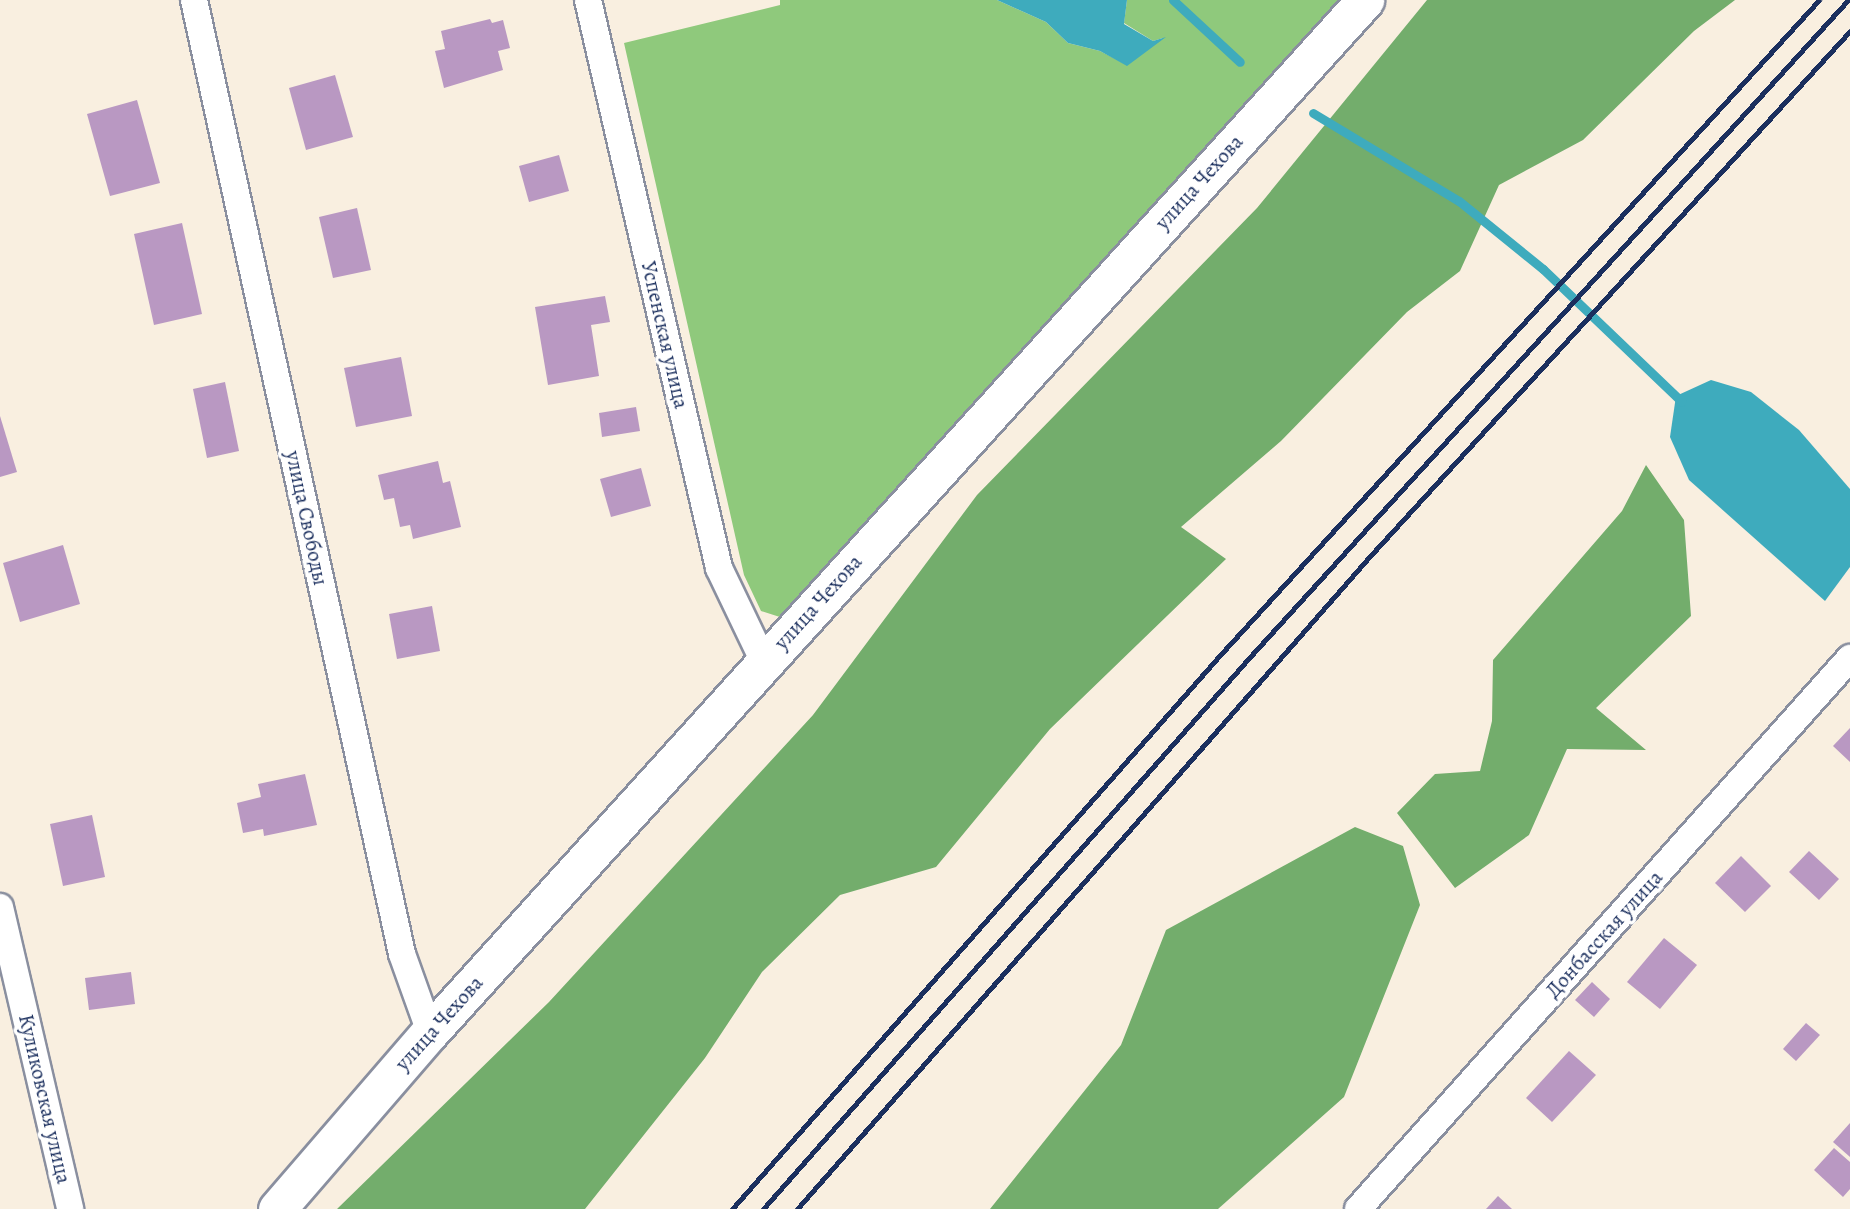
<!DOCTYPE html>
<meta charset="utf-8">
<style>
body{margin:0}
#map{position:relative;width:1850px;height:1209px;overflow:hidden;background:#f9efe0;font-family:Alegreya,serif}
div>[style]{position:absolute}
.green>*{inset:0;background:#8fc97c}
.forest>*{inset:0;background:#73ad6c}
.water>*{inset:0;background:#3eabbd}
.stream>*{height:9px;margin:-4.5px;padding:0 4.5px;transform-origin:4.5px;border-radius:4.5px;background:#3eabbd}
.building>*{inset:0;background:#b998c2}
.roads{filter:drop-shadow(2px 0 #8a8f9f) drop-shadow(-2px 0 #8a8f9f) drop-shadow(0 2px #8a8f9f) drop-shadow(0 -2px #8a8f9f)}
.street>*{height:26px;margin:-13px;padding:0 13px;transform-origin:13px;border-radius:13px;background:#fff}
.secondary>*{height:37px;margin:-18.5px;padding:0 18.5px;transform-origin:18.5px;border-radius:18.5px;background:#fff}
.rail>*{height:5px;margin:-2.5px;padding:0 2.5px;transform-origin:2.5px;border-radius:2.5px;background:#1b2f5e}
span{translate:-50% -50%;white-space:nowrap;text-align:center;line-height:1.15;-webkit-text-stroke:7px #fff;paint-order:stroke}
.street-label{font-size:21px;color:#1b2f5e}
</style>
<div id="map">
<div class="green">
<i style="clip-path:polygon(780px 0,997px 0,1046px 22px,1068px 43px,1100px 51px,1127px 65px,1163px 38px,1153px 41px,1124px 23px,1127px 0,1349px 0,783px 618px,761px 611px,744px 575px,624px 43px,780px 5px)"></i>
</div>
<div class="forest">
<i style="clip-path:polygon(1427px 0,1735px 0,1694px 31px,1583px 140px,1499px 185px,1460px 271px,1407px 312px,1281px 441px,1181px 527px,1226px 559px,1050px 729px,936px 867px,840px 895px,762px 972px,705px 1058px,585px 1209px,337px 1209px,549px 1002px,813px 715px,977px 495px,1257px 208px)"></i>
<i style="clip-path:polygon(1646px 465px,1684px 520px,1691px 616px,1596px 708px,1646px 750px,1567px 749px,1529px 835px,1455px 888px,1397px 813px,1435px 774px,1480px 771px,1492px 721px,1493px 660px,1622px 511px)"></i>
<i style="clip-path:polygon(1355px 827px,1403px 846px,1420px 905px,1344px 1097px,1218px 1209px,990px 1209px,1121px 1045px,1166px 930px)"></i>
</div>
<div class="water">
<i style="clip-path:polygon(997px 0,1127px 0,1124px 24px,1153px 41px,1166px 37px,1127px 66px,1100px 51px,1068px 43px,1046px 22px)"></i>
<i style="clip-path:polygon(1711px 380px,1751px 392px,1799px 430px,1850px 489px,1850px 567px,1825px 601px,1689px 480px,1670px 437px,1676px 396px)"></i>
</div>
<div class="stream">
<i style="left:1173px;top:0;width:91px;rotate:42.8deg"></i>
<i style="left:1313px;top:113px;width:170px;rotate:31.1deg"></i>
<i style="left:1459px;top:201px;width:108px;rotate:39deg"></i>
<i style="left:1543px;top:269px;width:192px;rotate:43.7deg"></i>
</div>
<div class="building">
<i style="clip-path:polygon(490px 19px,492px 23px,503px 20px,510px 48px,498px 51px,503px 70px,444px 88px,435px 51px,445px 49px,441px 31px)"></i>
<i style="clip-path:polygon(335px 75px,353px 137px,306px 150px,289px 88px)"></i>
<i style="clip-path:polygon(137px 100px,160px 183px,110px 196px,87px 114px)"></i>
<i style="clip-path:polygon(559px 155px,569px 191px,529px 202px,519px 166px)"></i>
<i style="clip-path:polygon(357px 208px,371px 270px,333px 278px,319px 217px)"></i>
<i style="clip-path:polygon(182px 223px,202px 314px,154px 325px,134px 234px)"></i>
<i style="clip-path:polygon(605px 296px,610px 322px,591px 325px,599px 376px,548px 385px,535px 307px)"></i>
<i style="clip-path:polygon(401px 357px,412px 416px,356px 427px,344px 368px)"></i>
<i style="clip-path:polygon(225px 382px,239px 451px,207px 458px,193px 389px)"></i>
<i style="clip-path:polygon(636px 407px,640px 431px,602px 437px,599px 413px)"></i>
<i style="clip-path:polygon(0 416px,17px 472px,0 477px)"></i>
<i style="clip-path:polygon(438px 461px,443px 483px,450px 481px,461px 527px,413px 539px,410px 525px,400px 527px,394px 498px,384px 500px,378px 475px)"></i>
<i style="clip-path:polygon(641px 468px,651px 506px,611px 517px,600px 479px)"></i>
<i style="clip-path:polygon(63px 545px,80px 604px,20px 622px,3px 563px)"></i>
<i style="clip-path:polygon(432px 606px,440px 651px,397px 659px,389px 614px)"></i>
<i style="clip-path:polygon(1850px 728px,1850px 762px,1833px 746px)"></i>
<i style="clip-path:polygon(305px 774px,317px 825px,264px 836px,263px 829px,243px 833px,237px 803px,261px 797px,258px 784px)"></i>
<i style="clip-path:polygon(92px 815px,105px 877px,63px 886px,50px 824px)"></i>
<i style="clip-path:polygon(1809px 851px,1839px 879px,1819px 900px,1789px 872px)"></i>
<i style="clip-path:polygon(1741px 856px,1771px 886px,1745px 912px,1715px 883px)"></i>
<i style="clip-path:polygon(1664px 938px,1697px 965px,1660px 1009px,1627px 982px)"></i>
<i style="clip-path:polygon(131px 972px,135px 1004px,89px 1010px,85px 978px)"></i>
<i style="clip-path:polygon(1592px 982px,1610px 999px,1594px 1017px,1575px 1000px)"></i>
<i style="clip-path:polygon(1806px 1023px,1820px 1035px,1796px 1061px,1783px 1049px)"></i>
<i style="clip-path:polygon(1569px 1051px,1596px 1075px,1552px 1122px,1526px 1098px)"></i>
<i style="clip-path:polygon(1850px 1123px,1850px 1157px,1833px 1142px)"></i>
<i style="clip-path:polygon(1834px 1148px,1850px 1162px,1850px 1189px,1843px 1197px,1814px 1170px)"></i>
<i style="clip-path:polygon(1498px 1196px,1512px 1209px,1486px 1209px)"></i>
</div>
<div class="roads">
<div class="street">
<i style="left:194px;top:0;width:976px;rotate:77.7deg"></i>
<i style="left:402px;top:954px;width:83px;rotate:70.3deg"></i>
<i style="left:588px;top:0;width:583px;rotate:77.01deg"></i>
<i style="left:719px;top:568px;width:104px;rotate:64.4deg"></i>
<i style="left:0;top:907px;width:310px;rotate:76.9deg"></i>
<i style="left:1358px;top:1209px;width:739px;rotate:-48.24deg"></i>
</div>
<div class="secondary">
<i style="left:277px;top:1209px;width:234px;rotate:-49.2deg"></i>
<i style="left:430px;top:1032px;width:1393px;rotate:-47.82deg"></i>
</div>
</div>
<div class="rail">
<i style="left:732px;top:1209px;width:740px;rotate:-48.62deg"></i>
<i style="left:1221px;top:654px;width:886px;rotate:-47.56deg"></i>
<i style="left:763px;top:1209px;width:733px;rotate:-48.59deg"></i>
<i style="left:1248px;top:659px;width:891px;rotate:-47.68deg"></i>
<i style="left:797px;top:1209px;width:870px;rotate:-48.73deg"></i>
<i style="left:1371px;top:555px;width:710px;rotate:-47.57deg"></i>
</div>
<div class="street-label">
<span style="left:1199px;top:182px;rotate:-48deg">улица Чехова</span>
<span style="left:665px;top:335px;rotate:77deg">Успенская улица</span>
<span style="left:307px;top:518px;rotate:78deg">улица Свободы</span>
<span style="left:818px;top:602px;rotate:-48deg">улица Чехова</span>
<span style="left:1604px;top:934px;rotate:-48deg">Донбасская улица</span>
<span style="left:439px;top:1023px;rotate:-48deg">улица Чехова</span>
<span style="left:45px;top:1099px;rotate:77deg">Куликовская улица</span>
</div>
</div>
